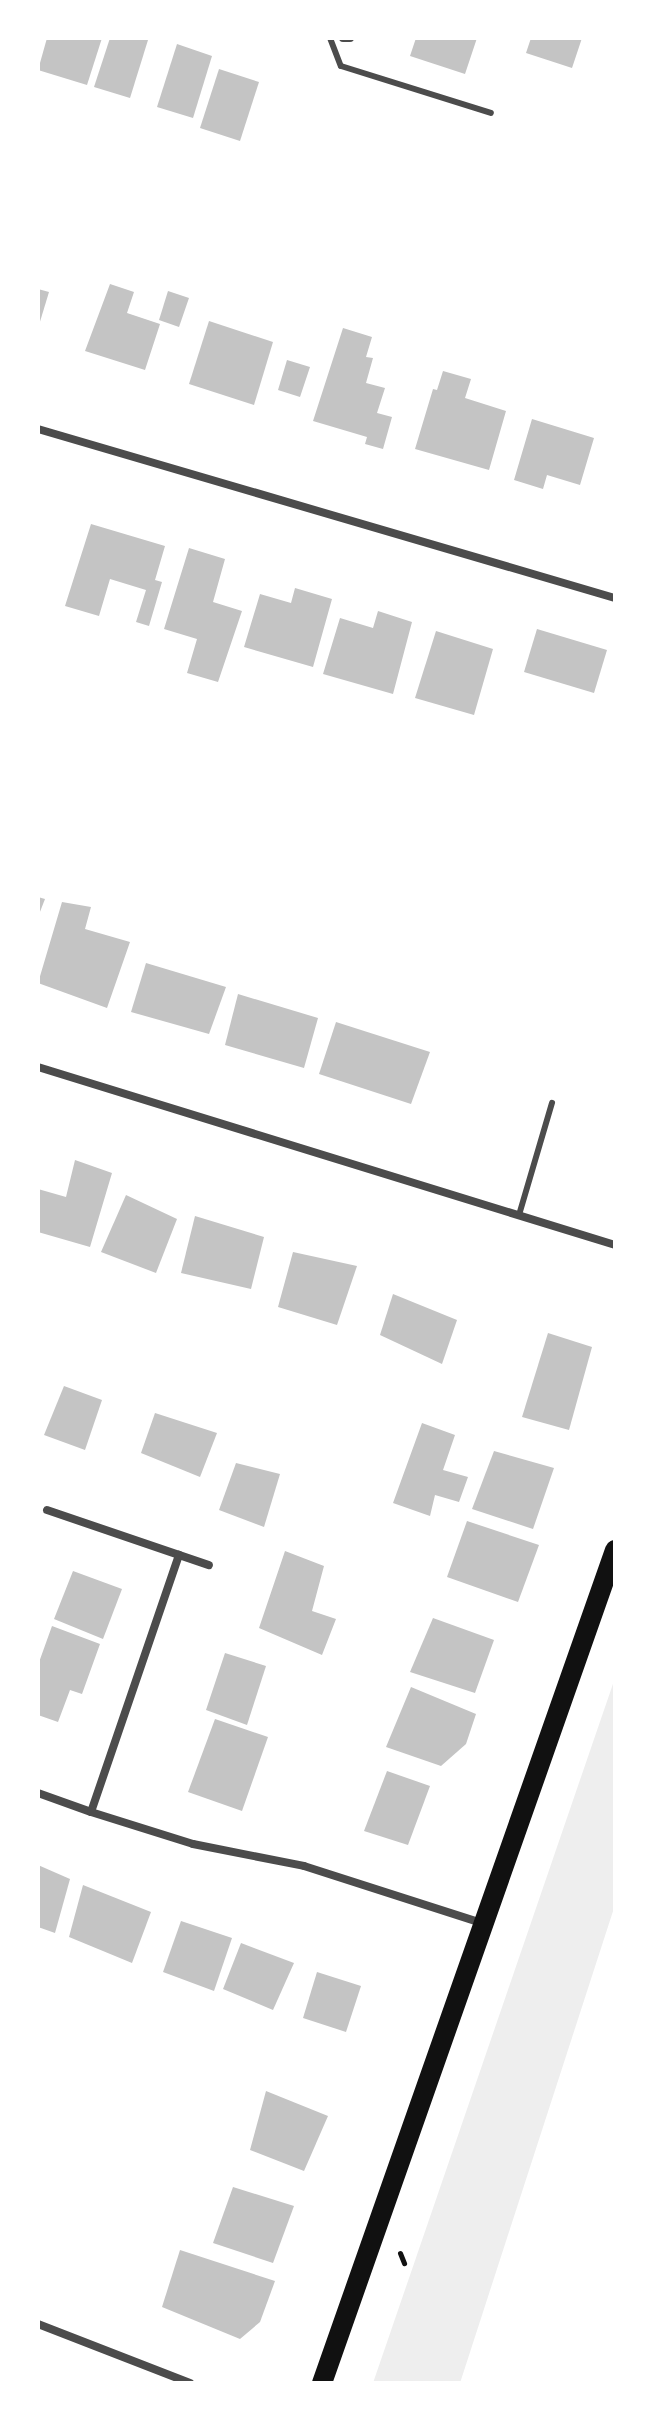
<!DOCTYPE html>
<style>
body{margin:0}
#map{position:relative;width:653px;height:2421px;overflow:hidden;background:#fff;font-family:Mulish,sans-serif}
div>[style]{position:absolute}
.green>*{inset:0;background:#eee}
.building>*{inset:0;background:#c4c4c4}
.path>*{height:5px;margin:-2.5px;padding:0 2.5px;transform-origin:2.5px;border-radius:2.5px;background:#111}
.service>*{height:6px;margin:-3px;padding:0 3px;transform-origin:3px;border-radius:3px;background:#4c4c4c}
.minor>*{height:8px;margin:-4px;padding:0 4px;transform-origin:4px;border-radius:4px;background:#4c4c4c}
.primary>*{height:20px;margin:-10px;padding:0 10px;transform-origin:10px;border-radius:10px;background:#111}
span{translate:-50% -50%;white-space:nowrap;text-align:center;line-height:1.15;-webkit-text-stroke:6px #fff;paint-order:stroke}
.frame{position:absolute;inset:0;border:40px solid #fff;pointer-events:none}
</style>
<div id="map">
<div class="green">
<i style="clip-path:polygon(615px 1678px,615px 1905px,460px 2383px,373px 2383px)"></i>
</div>
<div class="building">
<i style="clip-path:polygon(47px 38px,102px 38px,87px 85px,38px 70px)"></i>
<i style="clip-path:polygon(110px 38px,148px 40px,130px 98px,94px 87px)"></i>
<i style="clip-path:polygon(416px 38px,477px 38px,465px 74px,410px 56px)"></i>
<i style="clip-path:polygon(531px 38px,582px 38px,572px 68px,526px 53px)"></i>
<i style="clip-path:polygon(177px 44px,212px 56px,193px 118px,157px 107px)"></i>
<i style="clip-path:polygon(219px 69px,259px 82px,240px 141px,200px 128px)"></i>
<i style="clip-path:polygon(110px 284px,134px 292px,127px 313px,160px 324px,145px 370px,85px 351px)"></i>
<i style="clip-path:polygon(38px 289px,49px 292px,39px 325px,38px 325px)"></i>
<i style="clip-path:polygon(168px 291px,189px 298px,179px 327px,159px 320px)"></i>
<i style="clip-path:polygon(209px 321px,273px 342px,254px 405px,189px 384px)"></i>
<i style="clip-path:polygon(343px 328px,372px 337px,366px 357px,373px 358px,366px 383px,385px 388px,377px 413px,392px 417px,383px 449px,365px 444px,367px 437px,313px 421px)"></i>
<i style="clip-path:polygon(287px 360px,310px 367px,300px 397px,278px 390px)"></i>
<i style="clip-path:polygon(443px 371px,471px 379px,465px 398px,506px 411px,489px 470px,415px 449px,433px 389px,437px 390px)"></i>
<i style="clip-path:polygon(532px 419px,594px 438px,580px 485px,547px 475px,543px 489px,514px 480px)"></i>
<i style="clip-path:polygon(91px 524px,165px 546px,155px 580px,162px 582px,149px 626px,136px 622px,146px 590px,110px 579px,99px 616px,65px 606px)"></i>
<i style="clip-path:polygon(189px 548px,225px 559px,213px 602px,242px 611px,218px 682px,187px 673px,197px 639px,164px 629px)"></i>
<i style="clip-path:polygon(295px 588px,332px 599px,313px 667px,244px 647px,260px 594px,291px 603px)"></i>
<i style="clip-path:polygon(378px 611px,412px 622px,393px 694px,323px 674px,340px 618px,373px 628px)"></i>
<i style="clip-path:polygon(537px 629px,607px 650px,594px 693px,524px 672px)"></i>
<i style="clip-path:polygon(436px 631px,493px 649px,474px 715px,415px 698px)"></i>
<i style="clip-path:polygon(38px 897px,45px 899px,38px 917px)"></i>
<i style="clip-path:polygon(62px 902px,91px 907px,85px 929px,130px 942px,107px 1008px,38px 983px)"></i>
<i style="clip-path:polygon(146px 963px,226px 987px,209px 1034px,131px 1012px)"></i>
<i style="clip-path:polygon(238px 994px,318px 1018px,304px 1068px,225px 1045px)"></i>
<i style="clip-path:polygon(336px 1022px,430px 1052px,411px 1104px,319px 1074px)"></i>
<i style="clip-path:polygon(75px 1160px,112px 1173px,90px 1247px,38px 1232px,38px 1189px,66px 1197px)"></i>
<i style="clip-path:polygon(126px 1195px,177px 1219px,156px 1273px,101px 1252px)"></i>
<i style="clip-path:polygon(195px 1216px,264px 1237px,251px 1289px,181px 1273px)"></i>
<i style="clip-path:polygon(293px 1252px,357px 1266px,337px 1325px,278px 1307px)"></i>
<i style="clip-path:polygon(393px 1294px,457px 1320px,442px 1364px,380px 1335px)"></i>
<i style="clip-path:polygon(548px 1333px,592px 1347px,569px 1430px,522px 1417px)"></i>
<i style="clip-path:polygon(64px 1386px,102px 1400px,85px 1450px,44px 1435px)"></i>
<i style="clip-path:polygon(155px 1413px,217px 1433px,200px 1477px,141px 1453px)"></i>
<i style="clip-path:polygon(422px 1423px,455px 1435px,443px 1470px,468px 1477px,459px 1502px,435px 1495px,430px 1516px,393px 1503px)"></i>
<i style="clip-path:polygon(494px 1451px,554px 1468px,533px 1529px,472px 1509px)"></i>
<i style="clip-path:polygon(236px 1463px,280px 1474px,264px 1527px,219px 1510px)"></i>
<i style="clip-path:polygon(467px 1521px,539px 1545px,518px 1602px,447px 1577px)"></i>
<i style="clip-path:polygon(285px 1551px,324px 1566px,312px 1611px,336px 1619px,322px 1655px,259px 1628px)"></i>
<i style="clip-path:polygon(73px 1571px,122px 1589px,103px 1639px,54px 1619px)"></i>
<i style="clip-path:polygon(433px 1618px,494px 1640px,475px 1693px,410px 1672px)"></i>
<i style="clip-path:polygon(52px 1626px,100px 1644px,82px 1694px,70px 1690px,58px 1722px,38px 1715px,38px 1665px)"></i>
<i style="clip-path:polygon(225px 1653px,266px 1666px,247px 1725px,206px 1710px)"></i>
<i style="clip-path:polygon(411px 1687px,476px 1714px,466px 1744px,441px 1766px,386px 1747px)"></i>
<i style="clip-path:polygon(215px 1719px,268px 1737px,242px 1811px,188px 1792px)"></i>
<i style="clip-path:polygon(387px 1771px,430px 1786px,408px 1845px,364px 1831px)"></i>
<i style="clip-path:polygon(38px 1865px,70px 1879px,55px 1933px,38px 1927px)"></i>
<i style="clip-path:polygon(83px 1885px,151px 1912px,132px 1963px,69px 1937px)"></i>
<i style="clip-path:polygon(181px 1921px,232px 1938px,214px 1991px,163px 1972px)"></i>
<i style="clip-path:polygon(241px 1943px,294px 1963px,273px 2010px,223px 1989px)"></i>
<i style="clip-path:polygon(317px 1972px,361px 1986px,346px 2032px,303px 2018px)"></i>
<i style="clip-path:polygon(266px 2091px,328px 2116px,304px 2171px,250px 2150px)"></i>
<i style="clip-path:polygon(233px 2187px,294px 2206px,273px 2263px,213px 2243px)"></i>
<i style="clip-path:polygon(180px 2250px,275px 2281px,260px 2322px,240px 2339px,162px 2307px)"></i>
</div>
<div class="path">
<i style="left:400px;top:2253px;width:11px;rotate:68deg"></i>
</div>
<div class="service">
<i style="left:330px;top:38px;width:30px;rotate:69deg"></i>
<i style="left:341px;top:66px;width:157px;rotate:17.4deg"></i>
<i style="left:519px;top:1215px;width:117px;rotate:-73.6deg"></i>
</div>
<div class="minor">
<i style="left:343px;top:38px;width:7px"></i>
<i style="left:38px;top:429px;width:601px;rotate:16.33deg"></i>
<i style="left:38px;top:1067px;width:604px;rotate:17.14deg"></i>
<i style="left:47px;top:1510px;width:171px;rotate:18.8deg"></i>
<i style="left:38px;top:1793px;width:56px;rotate:19.7deg"></i>
<i style="left:91px;top:1812px;width:272px;rotate:-71.1deg"></i>
<i style="left:91px;top:1812px;width:107px;rotate:17.4deg"></i>
<i style="left:193px;top:1844px;width:113px;rotate:11.2deg"></i>
<i style="left:304px;top:1866px;width:187px;rotate:17.8deg"></i>
<i style="left:38px;top:2324px;width:163px;rotate:21.2deg"></i>
</div>
<div class="primary">
<i style="left:322px;top:2383px;width:883px;rotate:-70.62deg"></i>
</div>
<div class="frame"></div>
</div>
